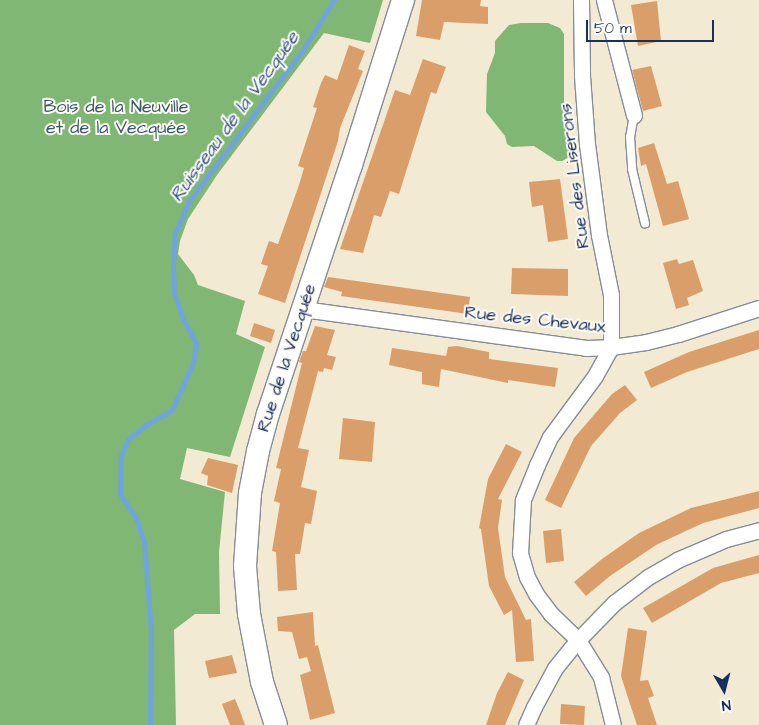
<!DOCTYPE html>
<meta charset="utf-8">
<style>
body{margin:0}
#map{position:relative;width:759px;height:725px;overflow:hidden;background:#f2ead2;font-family:"Architects Daughter",sans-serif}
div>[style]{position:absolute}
.forest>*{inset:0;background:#80b774}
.stream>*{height:5px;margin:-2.5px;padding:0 2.5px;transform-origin:2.5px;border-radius:2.5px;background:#71a3dc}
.building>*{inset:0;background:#da9e6a}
.roads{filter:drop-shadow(1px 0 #868c98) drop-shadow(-1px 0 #868c98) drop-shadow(0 1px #868c98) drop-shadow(0 -1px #868c98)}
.lane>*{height:8px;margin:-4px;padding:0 4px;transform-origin:4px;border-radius:4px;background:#fff}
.street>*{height:15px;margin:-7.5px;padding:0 7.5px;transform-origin:7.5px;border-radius:7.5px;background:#fff}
.secondary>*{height:22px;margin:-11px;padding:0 11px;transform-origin:11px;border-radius:11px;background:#fff}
span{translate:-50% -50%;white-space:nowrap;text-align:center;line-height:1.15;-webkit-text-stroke:4px #fdfcf7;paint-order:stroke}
.park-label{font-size:18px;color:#3c5968}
.street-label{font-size:18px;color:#1b2f5e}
.water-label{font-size:19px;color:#39588a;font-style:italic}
.north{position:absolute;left:699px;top:665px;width:50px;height:50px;-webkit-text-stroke:4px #fdfcf7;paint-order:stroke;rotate:172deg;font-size:14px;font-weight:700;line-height:20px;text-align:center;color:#1b2f5e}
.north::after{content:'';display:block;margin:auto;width:18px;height:22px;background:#1b2f5e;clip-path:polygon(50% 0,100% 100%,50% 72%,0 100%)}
.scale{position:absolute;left:586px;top:20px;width:128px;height:22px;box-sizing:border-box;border:2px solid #1b2f5e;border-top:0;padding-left:6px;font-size:15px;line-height:18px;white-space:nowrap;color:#1b2f5e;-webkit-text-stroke:4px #fdfcf7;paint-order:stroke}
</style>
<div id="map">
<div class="forest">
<i style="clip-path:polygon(0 0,383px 0,370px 43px,324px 33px,217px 175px,188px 219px,180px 241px,178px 254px,194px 275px,198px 285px,245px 301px,236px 334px,265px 347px,230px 457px,187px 448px,180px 479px,225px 492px,219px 552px,220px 614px,195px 614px,174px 630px,176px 725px,0 725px)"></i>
<i style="clip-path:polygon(521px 23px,548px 23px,560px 28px,564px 34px,564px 103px,571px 151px,569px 157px,562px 161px,557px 161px,534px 146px,512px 147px,507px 144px,505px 136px,486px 112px,487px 74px,495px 53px,495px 41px,509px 25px)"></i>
</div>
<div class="stream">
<i style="left:150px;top:725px;width:95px;rotate:-89.4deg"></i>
<i style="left:151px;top:630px;width:88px;rotate:-94.5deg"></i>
<i style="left:144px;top:542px;width:25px;rotate:-108deg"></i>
<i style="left:136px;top:518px;width:29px;rotate:-124deg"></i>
<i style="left:120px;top:494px;width:39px;rotate:-89deg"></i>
<i style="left:121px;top:455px;width:17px;rotate:-66deg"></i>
<i style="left:128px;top:439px;width:24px;rotate:-38deg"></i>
<i style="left:147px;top:424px;width:29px;rotate:-29deg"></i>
<i style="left:172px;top:410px;width:51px;rotate:-65.9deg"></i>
<i style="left:193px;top:363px;width:20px;rotate:-81deg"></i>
<i style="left:196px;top:343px;width:27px;rotate:-118deg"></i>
<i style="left:183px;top:319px;width:28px;rotate:-109deg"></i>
<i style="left:174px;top:293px;width:27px;rotate:-92deg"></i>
<i style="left:173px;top:266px;width:33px;rotate:-87deg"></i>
<i style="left:175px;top:233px;width:35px;rotate:-66deg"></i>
<i style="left:189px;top:201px;width:188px;rotate:-53deg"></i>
<i style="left:302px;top:51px;width:60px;rotate:-57.9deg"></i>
</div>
<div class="building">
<i style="clip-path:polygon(422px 0,481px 0,480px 6px,488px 7px,488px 24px,444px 22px,440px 40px,416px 36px)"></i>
<i style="clip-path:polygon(657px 1px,661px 41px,638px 46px,631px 5px)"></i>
<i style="clip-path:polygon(349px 45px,365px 51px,358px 69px,363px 71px,340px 128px,338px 141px,285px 303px,258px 294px,268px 266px,261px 264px,269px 241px,278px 244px,299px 185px,304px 168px,298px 166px,317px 108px,313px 107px,321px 83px,325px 75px,337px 80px)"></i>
<i style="clip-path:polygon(423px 59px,446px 67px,436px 94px,431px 92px,399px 194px,390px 191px,381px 217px,374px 215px,363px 253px,340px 249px,395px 90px,410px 95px)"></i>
<i style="clip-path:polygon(651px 66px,662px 106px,643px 111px,632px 70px)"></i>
<i style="clip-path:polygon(654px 143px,667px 184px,678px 181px,689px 219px,663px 226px,646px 164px,641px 166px,638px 148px)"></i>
<i style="clip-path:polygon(560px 179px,568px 239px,548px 242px,543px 205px,532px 207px,529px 182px)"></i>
<i style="clip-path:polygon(677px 259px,679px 264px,693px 260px,703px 291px,687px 298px,689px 305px,676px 309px,663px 263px)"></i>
<i style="clip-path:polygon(512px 268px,568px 269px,568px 296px,511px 294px)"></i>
<i style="clip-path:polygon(328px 277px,470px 297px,468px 314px,341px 296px,342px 292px,324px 287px)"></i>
<i style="clip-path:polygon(254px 323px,275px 330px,271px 343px,250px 336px)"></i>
<i style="clip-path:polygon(315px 326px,335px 330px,327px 355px,336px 357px,332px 370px,324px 368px,323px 372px,318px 371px,298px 448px,309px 450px,301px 487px,317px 491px,311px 524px,305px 523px,300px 554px,295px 554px,297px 590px,278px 591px,276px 552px,272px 551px,280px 503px,274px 501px,281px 469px,276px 468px,302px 363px,299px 362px,303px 351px,306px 351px)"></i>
<i style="clip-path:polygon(759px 330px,759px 349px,687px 372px,651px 388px,644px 372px,689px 352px)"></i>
<i style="clip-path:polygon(457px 346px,489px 352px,489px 359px,558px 368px,555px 387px,508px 380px,508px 383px,441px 369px,439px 387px,422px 384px,422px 372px,389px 365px,392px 348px,446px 356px,448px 347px)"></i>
<i style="clip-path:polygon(625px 385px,637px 400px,620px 413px,591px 446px,561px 508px,545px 500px,574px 438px,612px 394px)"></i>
<i style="clip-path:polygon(343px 418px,375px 422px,372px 462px,339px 459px)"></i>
<i style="clip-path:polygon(506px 444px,522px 452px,498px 499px,502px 500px,498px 528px,505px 577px,526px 620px,531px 619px,534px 661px,516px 662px,512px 610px,504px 615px,489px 586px,481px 529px,479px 528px,488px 479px)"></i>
<i style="clip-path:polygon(208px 458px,238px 465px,232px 493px,207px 485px,208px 476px,201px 473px)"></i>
<i style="clip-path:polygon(759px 491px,759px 508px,703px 523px,656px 545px,610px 576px,586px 596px,574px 582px,602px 559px,639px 533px,664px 521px,691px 508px)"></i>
<i style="clip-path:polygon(561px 529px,564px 561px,546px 563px,543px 531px)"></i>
<i style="clip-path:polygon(759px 555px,759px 573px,721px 583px,652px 623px,643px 608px,713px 568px)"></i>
<i style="clip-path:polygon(313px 612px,315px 646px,318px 645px,335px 713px,310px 720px,300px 675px,311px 671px,307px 657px,299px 659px,292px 632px,278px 631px,277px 617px)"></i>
<i style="clip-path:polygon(628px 628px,647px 631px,640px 681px,648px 680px,654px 696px,648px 698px,657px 725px,637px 725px,629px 701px,621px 676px)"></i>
<i style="clip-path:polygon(232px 655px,237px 673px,209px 678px,205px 661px)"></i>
<i style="clip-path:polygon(508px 672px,524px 680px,505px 725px,486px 725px,497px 693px)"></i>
<i style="clip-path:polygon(235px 699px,240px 711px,245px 725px,230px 725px,222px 704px)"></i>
<i style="clip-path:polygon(561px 704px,585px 706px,584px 725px,560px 724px)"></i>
</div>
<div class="roads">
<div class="lane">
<i style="left:634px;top:115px;width:22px;rotate:100deg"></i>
<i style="left:630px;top:137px;width:32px;rotate:86deg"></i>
<i style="left:632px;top:169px;width:56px;rotate:76.5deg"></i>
</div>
<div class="street">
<i style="left:581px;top:0;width:76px;rotate:89.2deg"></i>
<i style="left:582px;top:76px;width:68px;rotate:85.8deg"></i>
<i style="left:587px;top:144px;width:92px;rotate:82.5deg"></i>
<i style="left:599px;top:235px;width:61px;rotate:78.7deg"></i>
<i style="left:611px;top:295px;width:52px;rotate:90deg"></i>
<i style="left:611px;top:347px;width:33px;rotate:119deg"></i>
<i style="left:595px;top:376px;width:76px;rotate:126.4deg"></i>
<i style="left:550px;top:437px;width:31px;rotate:115deg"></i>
<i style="left:537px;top:465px;width:38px;rotate:112deg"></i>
<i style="left:523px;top:500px;width:53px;rotate:93.2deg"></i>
<i style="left:520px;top:553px;width:25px;rotate:74deg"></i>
<i style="left:527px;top:577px;width:19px;rotate:62deg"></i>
<i style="left:536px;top:594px;width:25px;rotate:53deg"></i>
<i style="left:551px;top:614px;width:37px;rotate:44deg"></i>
<i style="left:578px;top:640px;width:44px;rotate:58.1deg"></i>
<i style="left:601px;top:677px;width:49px;rotate:76deg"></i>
<i style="left:604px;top:0;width:119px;rotate:75.4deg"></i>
<i style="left:303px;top:309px;width:286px;rotate:7.8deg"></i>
<i style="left:586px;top:348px;width:25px;rotate:-2deg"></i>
<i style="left:611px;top:347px;width:35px;rotate:-8deg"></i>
<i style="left:646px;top:342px;width:33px;rotate:-14deg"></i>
<i style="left:678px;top:334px;width:85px;rotate:-17.8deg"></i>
<i style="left:526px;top:725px;width:20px;rotate:-66deg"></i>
<i style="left:534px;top:707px;width:44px;rotate:-61.7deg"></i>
<i style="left:555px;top:668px;width:36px;rotate:-51deg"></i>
<i style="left:578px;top:640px;width:52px;rotate:-45.8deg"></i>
<i style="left:614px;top:603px;width:43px;rotate:-37.4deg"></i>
<i style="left:648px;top:577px;width:34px;rotate:-30deg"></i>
<i style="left:677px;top:560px;width:53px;rotate:-23.2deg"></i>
<i style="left:726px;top:539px;width:34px;rotate:-15deg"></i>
</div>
<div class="secondary">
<i style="left:276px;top:725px;width:45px;rotate:-108deg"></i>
<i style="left:262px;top:682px;width:69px;rotate:-100.8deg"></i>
<i style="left:249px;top:614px;width:48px;rotate:-94.8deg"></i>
<i style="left:245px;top:566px;width:73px;rotate:-86.1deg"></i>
<i style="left:250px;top:493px;width:43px;rotate:-79.2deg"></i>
<i style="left:258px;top:451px;width:38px;rotate:-75deg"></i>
<i style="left:268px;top:414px;width:262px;rotate:-71.6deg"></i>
<i style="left:351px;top:165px;width:173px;rotate:-72.5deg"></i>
</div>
</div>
<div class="park-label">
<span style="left:116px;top:118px">Bois de la Neuville<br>et de la Vecquée</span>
</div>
<div class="street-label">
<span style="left:575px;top:176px;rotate:-97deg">Rue des Liserons</span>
<span style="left:535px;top:320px;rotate:6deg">Rue des Chevaux</span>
<span style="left:287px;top:358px;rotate:-72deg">Rue de la Vecquée</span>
</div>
<div class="water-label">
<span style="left:235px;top:117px;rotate:-54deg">Ruisseau de la Vecquée</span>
</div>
<div class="north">N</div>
<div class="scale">50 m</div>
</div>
